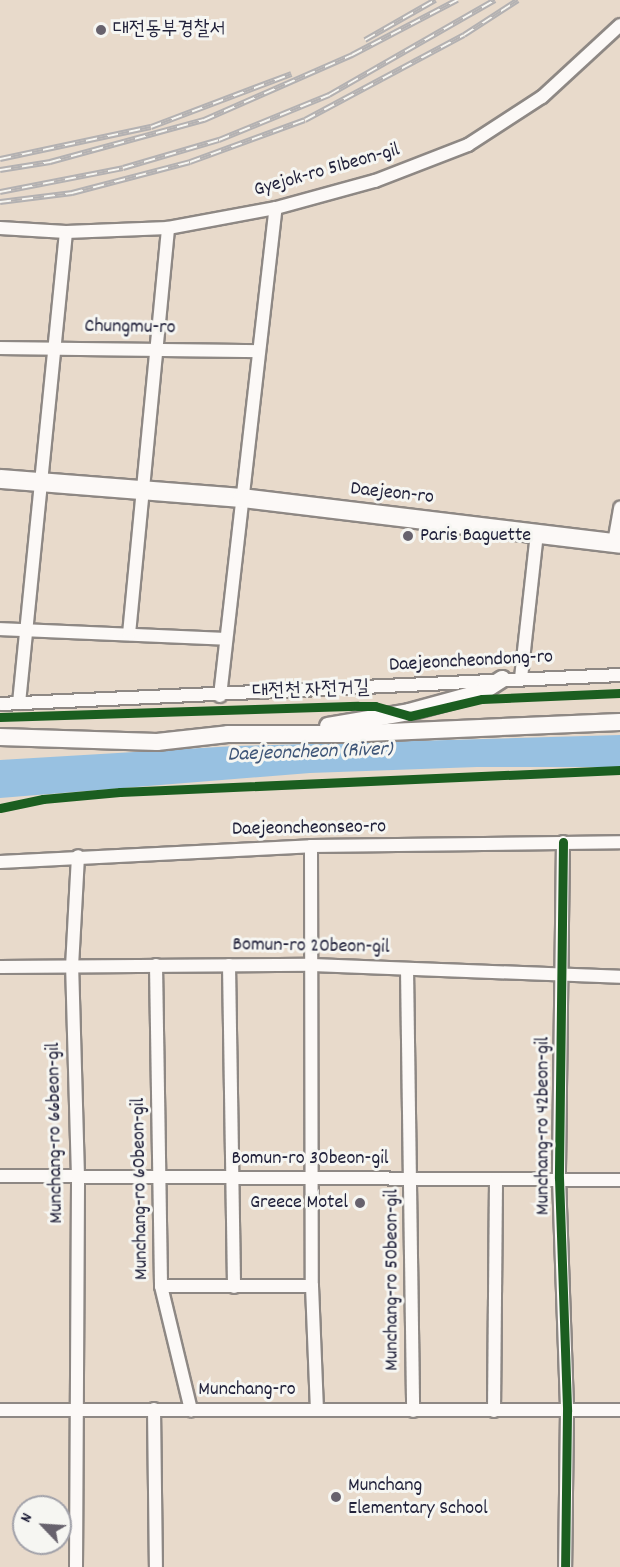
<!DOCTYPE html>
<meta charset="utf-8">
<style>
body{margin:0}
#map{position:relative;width:620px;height:1567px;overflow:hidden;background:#e8dacb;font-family:Dekko,"Poor Story",sans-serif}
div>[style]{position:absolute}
.water>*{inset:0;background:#98c1e1}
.roads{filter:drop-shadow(2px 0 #8e8884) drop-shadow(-2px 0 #8e8884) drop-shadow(0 2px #8e8884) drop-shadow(0 -2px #8e8884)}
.street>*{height:12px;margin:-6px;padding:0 6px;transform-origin:6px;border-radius:6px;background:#fcf9f7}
.secondary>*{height:16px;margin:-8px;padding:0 8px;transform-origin:8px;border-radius:8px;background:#fcf9f7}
.primary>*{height:18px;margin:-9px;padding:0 9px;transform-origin:9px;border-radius:9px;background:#fcf9f7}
.rail>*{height:6px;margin-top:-3px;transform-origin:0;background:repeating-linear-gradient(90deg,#f6f6f2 0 11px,#b3b1b2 0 22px);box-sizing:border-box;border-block:2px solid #b3b1b2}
.cycleway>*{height:9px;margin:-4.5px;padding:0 4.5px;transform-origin:4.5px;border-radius:4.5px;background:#1b5e20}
.dots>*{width:16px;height:16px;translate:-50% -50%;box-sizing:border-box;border:3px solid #f6f6f2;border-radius:50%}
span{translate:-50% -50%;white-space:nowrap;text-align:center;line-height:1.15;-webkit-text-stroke:6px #f6f6f2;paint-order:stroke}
.poi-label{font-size:20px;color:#22223b}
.left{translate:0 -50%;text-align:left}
.right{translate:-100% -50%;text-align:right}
.street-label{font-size:20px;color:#22223b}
.water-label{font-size:21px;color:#3f5678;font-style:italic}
.north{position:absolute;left:12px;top:1495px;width:60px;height:60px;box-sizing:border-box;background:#f6f6f2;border:2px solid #a1a1a9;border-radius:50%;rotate:295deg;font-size:16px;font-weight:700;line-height:24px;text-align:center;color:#22223b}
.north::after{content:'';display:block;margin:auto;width:21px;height:27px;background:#67626d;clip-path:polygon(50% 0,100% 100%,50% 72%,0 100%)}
</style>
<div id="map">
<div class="water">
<i style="clip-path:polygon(620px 735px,620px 767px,477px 767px,310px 773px,0 798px,0 760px,235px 746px)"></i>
</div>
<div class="roads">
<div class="street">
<i style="left:0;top:228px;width:66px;rotate:3.5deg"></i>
<i style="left:66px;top:232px;width:102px;rotate:-2.2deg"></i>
<i style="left:168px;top:228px;width:110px;rotate:-10.5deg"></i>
<i style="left:276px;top:208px;width:103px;rotate:-15.3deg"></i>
<i style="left:375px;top:181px;width:100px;rotate:-21.2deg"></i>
<i style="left:468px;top:145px;width:88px;rotate:-33deg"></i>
<i style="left:542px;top:97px;width:106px;rotate:-42.7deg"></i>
<i style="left:0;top:348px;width:259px;rotate:0.7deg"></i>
<i style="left:614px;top:543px;width:36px;rotate:-80deg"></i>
<i style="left:0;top:629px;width:226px;rotate:2.5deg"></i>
<i style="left:129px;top:634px;width:408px;rotate:-84.5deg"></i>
<i style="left:521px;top:678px;width:146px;rotate:-83.7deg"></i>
<i style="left:220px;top:696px;width:491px;rotate:-83.5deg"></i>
<i style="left:19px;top:703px;width:473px;rotate:-84.3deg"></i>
<i style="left:0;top:704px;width:621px;rotate:-2.68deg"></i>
<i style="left:563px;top:842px;width:336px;rotate:90.7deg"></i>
<i style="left:559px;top:1178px;width:233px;rotate:88deg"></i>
<i style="left:567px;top:1411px;width:156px;rotate:90.7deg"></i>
<i style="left:311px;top:846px;width:440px;rotate:89.9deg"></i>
<i style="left:312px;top:1286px;width:123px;rotate:87.7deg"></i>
<i style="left:0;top:862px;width:311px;rotate:-2.9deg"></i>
<i style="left:311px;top:846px;width:309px;rotate:-0.7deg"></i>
<i style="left:156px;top:965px;width:321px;rotate:89.1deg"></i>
<i style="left:161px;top:1286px;width:128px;rotate:76.4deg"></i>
<i style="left:229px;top:965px;width:322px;rotate:89.1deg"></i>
<i style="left:0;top:967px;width:312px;rotate:-0.4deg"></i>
<i style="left:312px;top:965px;width:308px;rotate:2.2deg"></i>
<i style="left:407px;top:969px;width:442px;rotate:89.2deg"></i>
<i style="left:0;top:1176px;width:620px;rotate:0.37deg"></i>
<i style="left:161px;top:1286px;width:151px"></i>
<i style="left:154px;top:1409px;width:158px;rotate:89.3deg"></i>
<i style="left:0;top:1410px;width:620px"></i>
<i style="left:494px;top:1411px;width:232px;rotate:-89.5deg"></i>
<i style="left:76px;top:1567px;width:390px;rotate:-89.7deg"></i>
<i style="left:78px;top:1177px;width:210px;rotate:-91.6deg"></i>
<i style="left:72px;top:967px;width:111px;rotate:-86.9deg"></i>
</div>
<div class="secondary">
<i style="left:328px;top:726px;width:82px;rotate:-9.8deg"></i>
<i style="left:409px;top:712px;width:76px;rotate:-15.3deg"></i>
<i style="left:482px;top:692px;width:24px;rotate:-33deg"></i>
<i style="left:0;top:737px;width:157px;rotate:1.8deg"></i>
<i style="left:157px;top:742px;width:71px;rotate:-6.4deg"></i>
<i style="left:228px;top:734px;width:115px"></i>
<i style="left:343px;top:734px;width:277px;rotate:-2.5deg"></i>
</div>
<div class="primary">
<i style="left:0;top:479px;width:243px;rotate:4.5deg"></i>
<i style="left:242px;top:498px;width:381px;rotate:6.9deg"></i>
</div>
</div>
<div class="rail">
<i style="left:365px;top:40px;width:81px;rotate:-29.7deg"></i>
<i style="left:0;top:159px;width:154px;rotate:-12deg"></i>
<i style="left:151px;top:127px;width:150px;rotate:-20.7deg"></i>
<i style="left:0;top:170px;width:51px;rotate:-9.1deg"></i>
<i style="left:50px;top:162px;width:160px;rotate:-15.3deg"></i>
<i style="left:204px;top:120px;width:162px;rotate:-23.7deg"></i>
<i style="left:352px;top:55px;width:119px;rotate:-27.6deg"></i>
<i style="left:0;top:192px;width:125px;rotate:-11deg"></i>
<i style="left:123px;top:168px;width:100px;rotate:-16.3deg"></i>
<i style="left:219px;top:140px;width:119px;rotate:-22.2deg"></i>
<i style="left:329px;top:95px;width:191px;rotate:-29.8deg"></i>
<i style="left:0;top:202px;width:73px;rotate:-7.1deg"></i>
<i style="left:72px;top:193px;width:122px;rotate:-14.7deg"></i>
<i style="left:190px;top:162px;width:122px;rotate:-20.1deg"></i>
<i style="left:305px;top:120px;width:180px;rotate:-28.1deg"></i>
<i style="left:464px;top:35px;width:64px;rotate:-32.9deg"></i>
</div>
<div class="cycleway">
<i style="left:0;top:717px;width:358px;rotate:-1.8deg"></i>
<i style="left:358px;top:706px;width:17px"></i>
<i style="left:375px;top:706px;width:36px;rotate:16deg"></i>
<i style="left:410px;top:716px;width:74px;rotate:-13.3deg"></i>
<i style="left:482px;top:699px;width:138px;rotate:-2.5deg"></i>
<i style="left:0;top:808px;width:44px;rotate:-11.8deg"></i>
<i style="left:43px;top:799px;width:77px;rotate:-5.2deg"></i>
<i style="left:120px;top:792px;width:500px;rotate:-2.52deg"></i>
<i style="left:563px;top:842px;width:336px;rotate:90.7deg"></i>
<i style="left:559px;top:1178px;width:233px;rotate:88deg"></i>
<i style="left:567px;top:1411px;width:156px;rotate:90.7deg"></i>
</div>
<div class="dots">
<i style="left:101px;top:30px;background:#67626d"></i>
<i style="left:408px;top:536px;background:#67626d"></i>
<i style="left:360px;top:1203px;background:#67626d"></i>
<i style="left:336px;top:1497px;background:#67626d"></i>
</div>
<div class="poi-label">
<span class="left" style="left:113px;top:30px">대전동부경찰서</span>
<span class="left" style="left:420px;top:536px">Paris Baguette</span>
<span class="right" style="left:348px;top:1203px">Greece Motel</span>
<span class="left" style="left:348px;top:1498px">Munchang<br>Elementary School</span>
</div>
<div class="street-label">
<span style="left:327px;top:171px;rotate:-16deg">Gyejok-ro 51beon-gil</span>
<span style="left:130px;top:328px;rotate:1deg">Chungmu-ro</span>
<span style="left:392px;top:494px;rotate:6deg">Daejeon-ro</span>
<span style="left:471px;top:662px;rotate:-3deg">Daejeoncheondong-ro</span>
<span style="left:311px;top:691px;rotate:-2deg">대전천 자전거길</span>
<span style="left:309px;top:829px;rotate:-1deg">Daejeoncheonseo-ro</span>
<span style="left:311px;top:947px;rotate:1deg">Bomun-ro 20beon-gil</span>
<span style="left:544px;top:1126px;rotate:-90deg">Munchang-ro 42beon-gil</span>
<span style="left:56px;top:1133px;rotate:-91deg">Munchang-ro 66beon-gil</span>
<span style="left:310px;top:1159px">Bomun-ro 30beon-gil</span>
<span style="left:141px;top:1189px;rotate:-91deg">Munchang-ro 60beon-gil</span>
<span style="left:393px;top:1280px;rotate:-90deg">Munchang-ro 50beon-gil</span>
<span style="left:247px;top:1390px">Munchang-ro</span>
</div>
<div class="water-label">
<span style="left:310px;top:753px;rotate:-2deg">Daejeoncheon (River)</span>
</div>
<div class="north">N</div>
</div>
